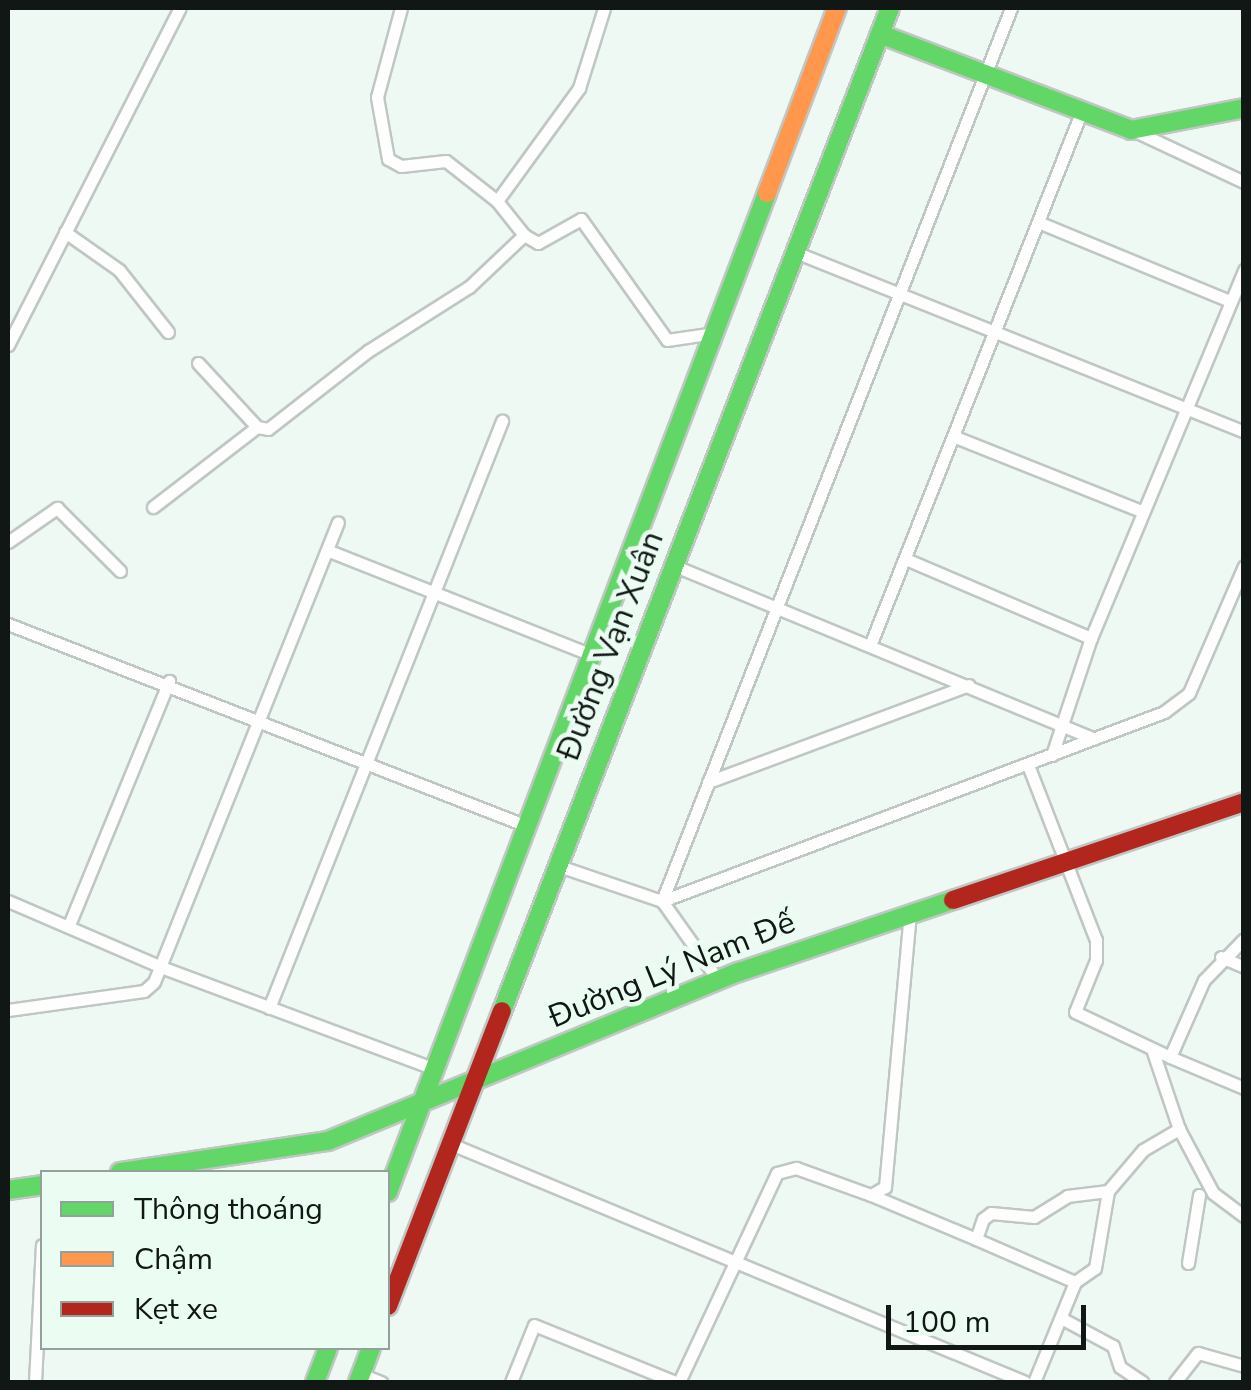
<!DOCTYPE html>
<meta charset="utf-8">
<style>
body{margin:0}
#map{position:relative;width:1251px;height:1390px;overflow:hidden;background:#eff9f4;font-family:"Nunito Sans",sans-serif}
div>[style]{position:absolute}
.roads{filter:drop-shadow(2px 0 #c0c7c3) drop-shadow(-2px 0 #c0c7c3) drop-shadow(0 2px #c0c7c3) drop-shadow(0 -2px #c0c7c3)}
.street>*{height:11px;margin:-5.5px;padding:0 5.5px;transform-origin:5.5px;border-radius:5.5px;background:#fdfefd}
.fast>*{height:18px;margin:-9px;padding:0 9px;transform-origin:9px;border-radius:9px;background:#63d668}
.slow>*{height:18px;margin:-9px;padding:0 9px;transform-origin:9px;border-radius:9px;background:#ff974d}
.jam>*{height:18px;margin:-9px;padding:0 9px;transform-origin:9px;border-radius:9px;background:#b3261e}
span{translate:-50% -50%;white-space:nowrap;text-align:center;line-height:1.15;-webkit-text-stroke:9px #ebfdf3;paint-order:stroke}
.street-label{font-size:32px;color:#111714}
.frame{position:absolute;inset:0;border:10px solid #111714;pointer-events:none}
.legend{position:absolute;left:40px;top:1170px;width:350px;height:180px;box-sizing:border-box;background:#ebfdf3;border:2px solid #94a19a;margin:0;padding:12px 18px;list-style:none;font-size:30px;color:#111714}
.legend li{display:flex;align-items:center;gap:20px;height:50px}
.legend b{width:50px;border:2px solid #94a19a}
.scale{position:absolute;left:886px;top:1305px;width:200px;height:45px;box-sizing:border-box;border:5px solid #111714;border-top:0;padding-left:12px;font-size:30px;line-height:35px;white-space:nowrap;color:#111714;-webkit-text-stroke:8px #ebfdf3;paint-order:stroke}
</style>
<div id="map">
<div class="roads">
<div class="street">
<i style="left:401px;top:8px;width:92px;rotate:105.1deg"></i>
<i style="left:377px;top:97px;width:63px;rotate:79.9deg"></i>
<i style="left:388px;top:159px;width:15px;rotate:28deg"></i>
<i style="left:401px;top:166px;width:45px;rotate:-6.3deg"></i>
<i style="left:446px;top:161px;width:65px;rotate:38.1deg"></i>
<i style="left:1135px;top:131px;width:120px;rotate:25.1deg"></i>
<i style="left:1038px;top:222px;width:208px;rotate:22.4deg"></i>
<i style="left:65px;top:232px;width:66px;rotate:35.1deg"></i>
<i style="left:119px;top:270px;width:79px;rotate:51.7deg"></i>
<i style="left:524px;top:235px;width:16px;rotate:30deg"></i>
<i style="left:538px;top:243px;width:49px;rotate:-29.2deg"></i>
<i style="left:581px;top:219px;width:148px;rotate:54.6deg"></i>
<i style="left:667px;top:340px;width:49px;rotate:-8.3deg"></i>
<i style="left:795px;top:252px;width:484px;rotate:21.8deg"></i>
<i style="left:8px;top:345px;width:378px;rotate:-63deg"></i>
<i style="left:198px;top:363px;width:87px;rotate:47.3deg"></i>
<i style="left:257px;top:427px;width:11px;rotate:10deg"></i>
<i style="left:268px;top:429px;width:127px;rotate:-38deg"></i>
<i style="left:368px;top:351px;width:120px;rotate:-32.4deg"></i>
<i style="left:469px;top:287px;width:76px;rotate:-43.4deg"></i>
<i style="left:524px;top:235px;width:43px;rotate:-128.5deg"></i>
<i style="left:497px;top:201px;width:140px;rotate:-54deg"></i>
<i style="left:579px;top:88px;width:84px;rotate:-72.6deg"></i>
<i style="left:955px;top:437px;width:202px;rotate:21.7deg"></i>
<i style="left:153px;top:507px;width:131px;rotate:-37.6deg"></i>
<i style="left:8px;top:542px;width:60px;rotate:-34.8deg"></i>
<i style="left:57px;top:508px;width:89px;rotate:45deg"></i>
<i style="left:329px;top:551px;width:283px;rotate:21.6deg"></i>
<i style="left:908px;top:560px;width:199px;rotate:23.1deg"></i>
<i style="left:675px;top:566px;width:453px;rotate:22.4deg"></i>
<i style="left:8px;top:624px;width:557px;rotate:21.27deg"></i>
<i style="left:871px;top:643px;width:570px;rotate:-68.39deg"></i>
<i style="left:1052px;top:755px;width:123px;rotate:-71.6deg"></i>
<i style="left:1091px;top:638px;width:399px;rotate:-67.4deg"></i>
<i style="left:1028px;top:765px;width:188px;rotate:68.8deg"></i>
<i style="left:1096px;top:940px;width:20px;rotate:90deg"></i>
<i style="left:1096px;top:960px;width:56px;rotate:112deg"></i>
<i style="left:1075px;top:1012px;width:105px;rotate:25.3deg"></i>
<i style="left:1170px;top:1057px;width:84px;rotate:-66.2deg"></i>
<i style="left:1204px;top:980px;width:57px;rotate:-45.7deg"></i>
<i style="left:708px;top:782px;width:278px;rotate:-20.4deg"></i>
<i style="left:559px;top:866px;width:109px;rotate:18.8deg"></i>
<i style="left:662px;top:901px;width:536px;rotate:-20.63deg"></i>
<i style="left:1164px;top:712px;width:31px;rotate:-37deg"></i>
<i style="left:1189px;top:693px;width:138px;rotate:-66.6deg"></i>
<i style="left:8px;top:901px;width:167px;rotate:23.3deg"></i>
<i style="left:161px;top:967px;width:292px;rotate:20.4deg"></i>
<i style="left:69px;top:925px;width:264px;rotate:-67.7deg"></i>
<i style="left:1221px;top:957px;width:25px;rotate:23deg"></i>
<i style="left:718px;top:980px;width:97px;rotate:-125.3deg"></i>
<i style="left:662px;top:901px;width:959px;rotate:-68.65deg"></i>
<i style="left:269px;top:1008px;width:632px;rotate:-68.35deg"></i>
<i style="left:8px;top:1010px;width:137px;rotate:-8deg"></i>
<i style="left:144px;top:991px;width:13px;rotate:-42deg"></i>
<i style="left:154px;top:982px;width:495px;rotate:-68.2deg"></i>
<i style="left:1170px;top:1057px;width:80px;rotate:22.7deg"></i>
<i style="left:1179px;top:1129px;width:72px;rotate:62deg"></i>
<i style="left:1213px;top:1193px;width:39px;rotate:37deg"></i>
<i style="left:451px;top:1144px;width:621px;rotate:22.52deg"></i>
<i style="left:871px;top:1195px;width:114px;rotate:22.7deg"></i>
<i style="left:1188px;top:1263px;width:69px;rotate:-80.8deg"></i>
<i style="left:1075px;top:1282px;width:24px;rotate:-35deg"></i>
<i style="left:1095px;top:1268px;width:78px;rotate:-80.4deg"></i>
<i style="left:1061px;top:1318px;width:59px;rotate:28.3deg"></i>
<i style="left:1113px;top:1346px;width:22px;rotate:72deg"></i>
<i style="left:1120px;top:1367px;width:27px;rotate:34deg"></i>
<i style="left:361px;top:1374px;width:22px;rotate:22deg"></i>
<i style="left:35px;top:1382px;width:137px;rotate:-87.1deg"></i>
<i style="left:511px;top:1382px;width:61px;rotate:-68deg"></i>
<i style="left:534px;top:1325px;width:152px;rotate:22deg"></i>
<i style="left:679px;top:1382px;width:231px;rotate:-64.9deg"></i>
<i style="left:777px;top:1173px;width:20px;rotate:-15deg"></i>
<i style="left:796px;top:1168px;width:80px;rotate:19.8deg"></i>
<i style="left:871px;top:1195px;width:16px;rotate:-30deg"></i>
<i style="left:885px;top:1187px;width:275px;rotate:-84.8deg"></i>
<i style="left:1034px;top:1382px;width:108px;rotate:-67.7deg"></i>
<i style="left:1075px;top:1282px;width:108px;rotate:-156.5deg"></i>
<i style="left:976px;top:1239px;width:21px;rotate:-71deg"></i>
<i style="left:983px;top:1219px;width:10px;rotate:-37deg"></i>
<i style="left:991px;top:1213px;width:43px;rotate:5.3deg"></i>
<i style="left:1034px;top:1217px;width:39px;rotate:-32deg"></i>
<i style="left:1067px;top:1196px;width:41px;rotate:-7deg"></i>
<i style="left:1108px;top:1191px;width:54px;rotate:-49.5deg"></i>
<i style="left:1143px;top:1150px;width:42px;rotate:-30.3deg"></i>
<i style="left:1179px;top:1129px;width:84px;rotate:-108.6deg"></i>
<i style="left:1175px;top:1382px;width:37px;rotate:-52deg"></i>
<i style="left:1198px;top:1353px;width:48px;rotate:15.8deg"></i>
</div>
<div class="fast">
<i style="left:880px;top:34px;width:269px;rotate:20.9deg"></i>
<i style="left:1131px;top:130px;width:115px;rotate:-11deg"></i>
<i style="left:502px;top:1011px;width:1075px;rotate:-68.85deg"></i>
<i style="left:120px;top:1172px;width:210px;rotate:-8.5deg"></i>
<i style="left:328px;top:1141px;width:444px;rotate:-22.4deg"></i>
<i style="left:739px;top:972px;width:226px;rotate:-18.6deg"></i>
<i style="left:8px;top:1190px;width:34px;rotate:-8deg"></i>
<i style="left:388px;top:1192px;width:1068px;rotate:-69.22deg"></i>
<i style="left:315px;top:1382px;width:36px;rotate:-69deg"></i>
<i style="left:358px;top:1382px;width:36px;rotate:-69deg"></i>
</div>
<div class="slow">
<i style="left:767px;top:193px;width:198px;rotate:-69.3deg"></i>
</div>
<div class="jam">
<i style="left:953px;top:900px;width:307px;rotate:-18.6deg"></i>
<i style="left:388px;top:1306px;width:316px;rotate:-68.9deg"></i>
</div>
</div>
<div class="street-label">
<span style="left:611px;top:646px;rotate:-69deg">Đường Vạn Xuân</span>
<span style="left:672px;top:970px;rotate:-22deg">Đường Lý Nam Đế</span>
</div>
<div class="frame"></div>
<ul class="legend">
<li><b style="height:12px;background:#63d668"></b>Thông thoáng</li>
<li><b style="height:12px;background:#ff974d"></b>Chậm</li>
<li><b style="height:12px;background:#b3261e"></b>Kẹt xe</li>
</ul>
<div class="scale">100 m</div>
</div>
